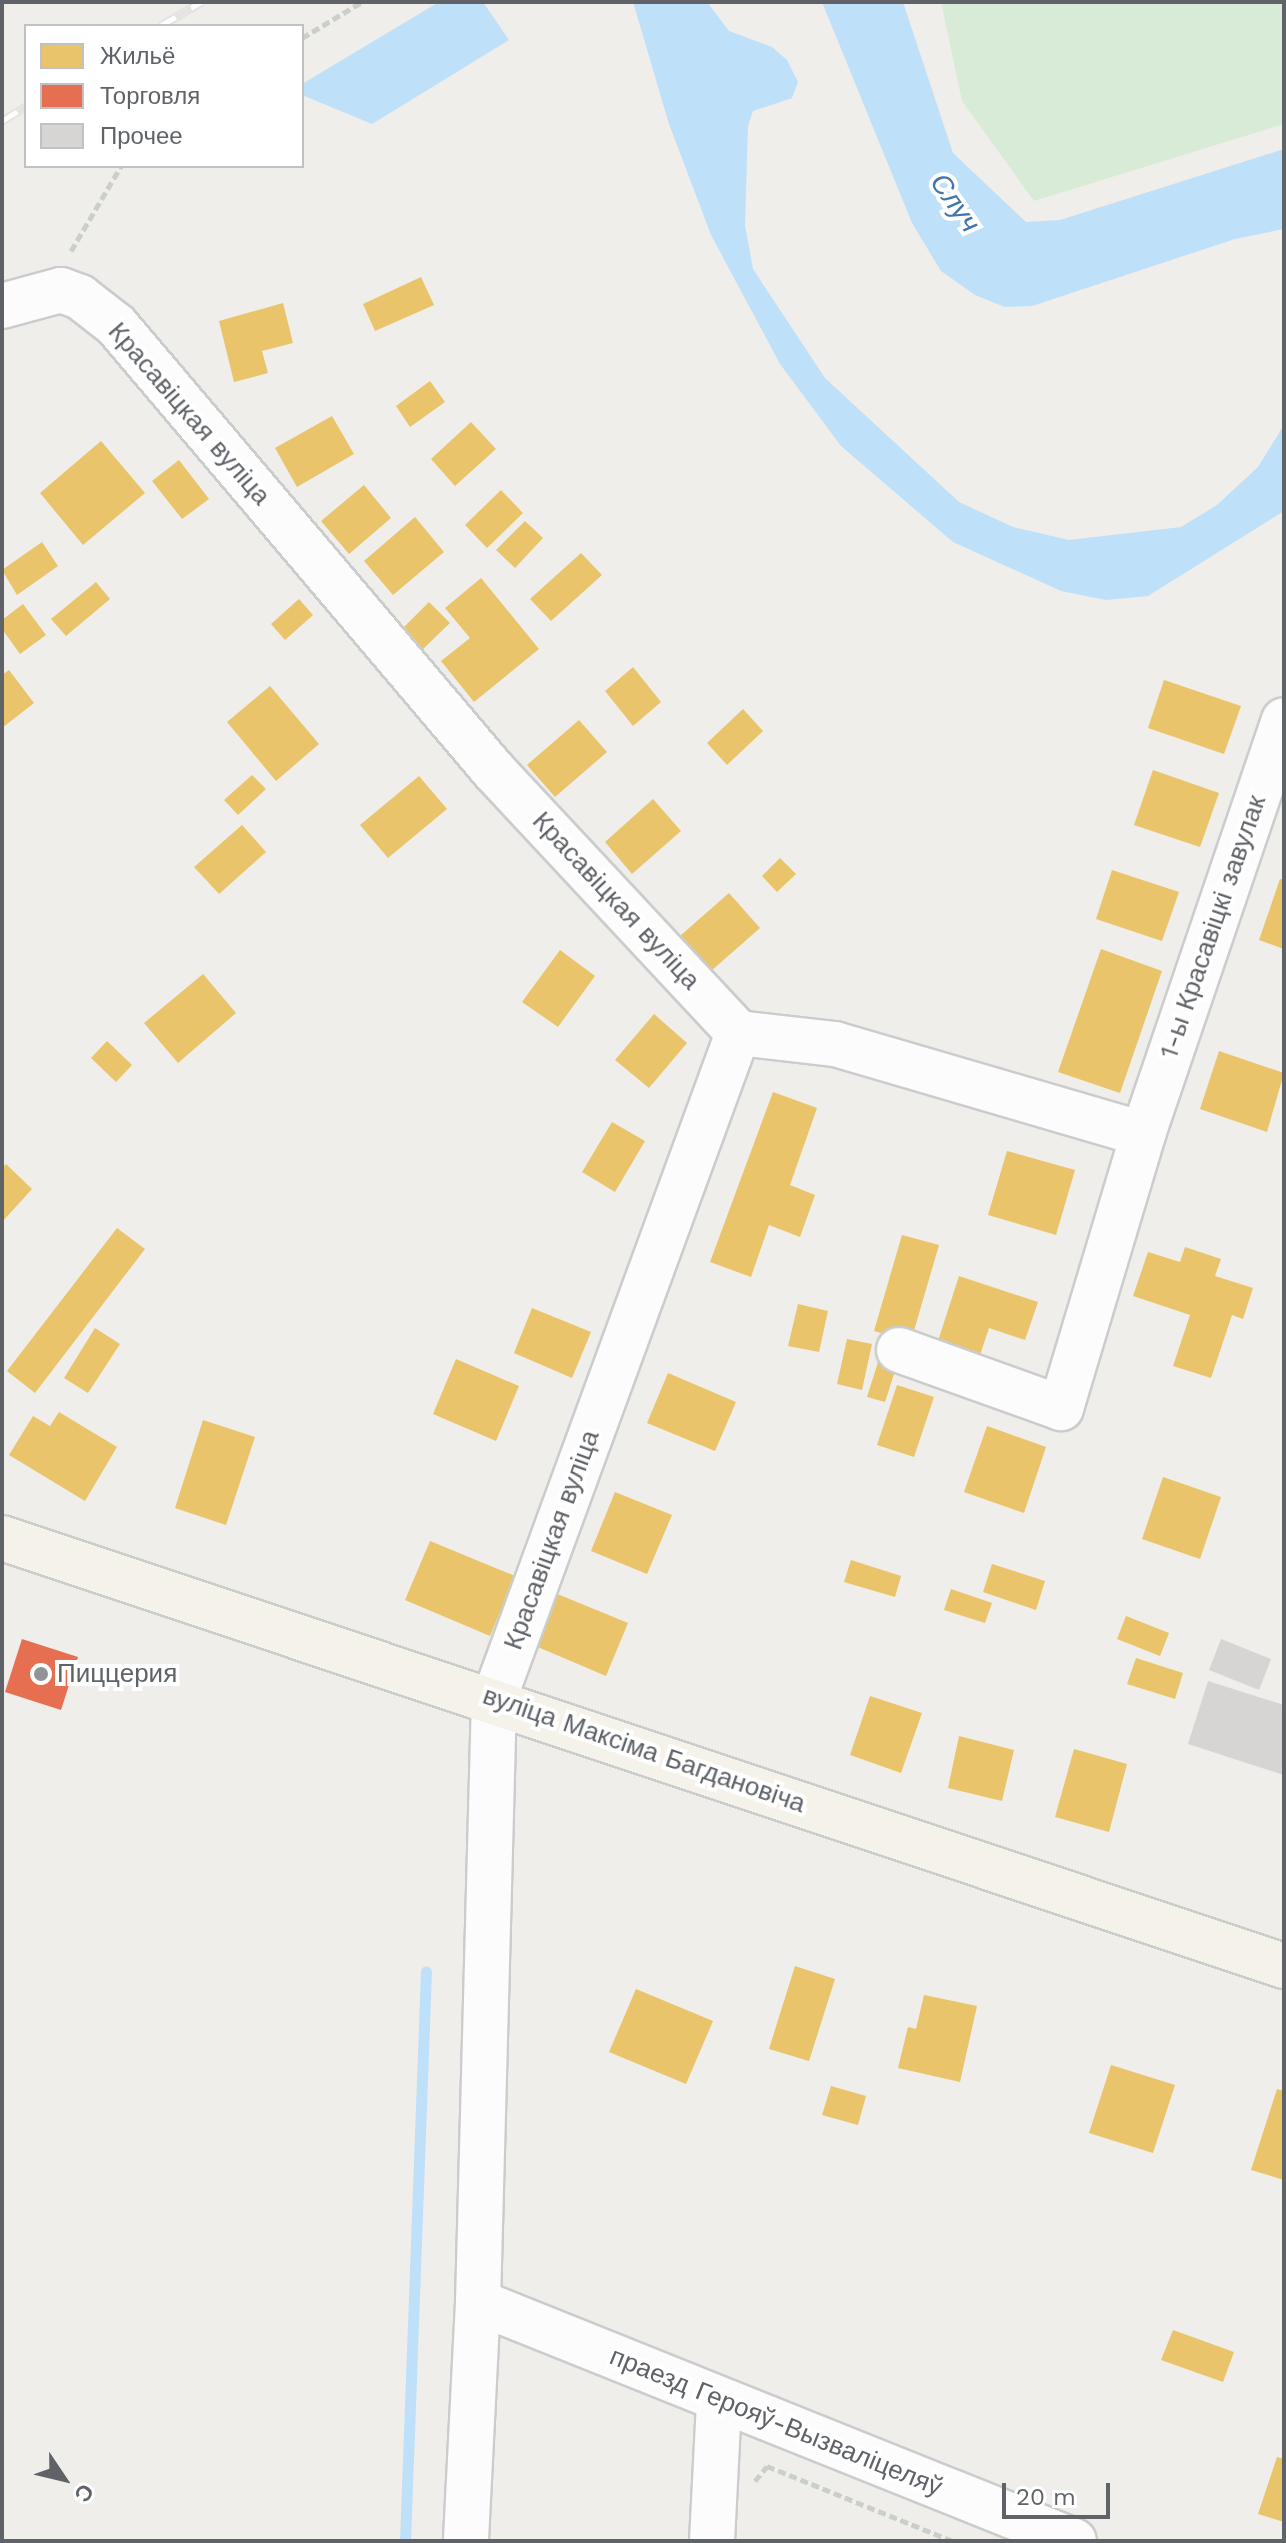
<!DOCTYPE html>
<meta charset="utf-8">
<style>
body{margin:0}
#map{position:relative;width:1286px;height:2543px;overflow:hidden;background:#efeeea;font-family:"Work Sans",sans-serif}
div>[style]{position:absolute}
.green>*{inset:0;background:#d8ebd6}
.water>*{inset:0;background:#bfe0f9}
.homes>*{inset:0;background:#e9c46a}
.shops>*{inset:0;background:#e76f51}
.stream>*{height:11px;margin:-5.5px;padding:0 5.5px;transform-origin:5.5px;border-radius:5.5px;background:#bfe0f9}
.building>*{inset:0;background:#d6d5d3}
.path>*{height:5px;margin-top:-2.5px;transform-origin:0;background:repeating-linear-gradient(90deg,#cacfcc 0 8px,transparent 0 12px)}
.roads{filter:drop-shadow(2px 0 #cbcccc) drop-shadow(-2px 0 #cbcccc) drop-shadow(0 2px #cbcccc) drop-shadow(0 -2px #cbcccc)}
.minor>*{height:44px;margin:-22px;padding:0 22px;transform-origin:22px;border-radius:22px;background:#fdfcfc}
.major>*{height:44px;margin:-22px;padding:0 22px;transform-origin:22px;border-radius:22px;background:#f4f2e9}
.rail>*{height:9px;margin-top:-4.5px;transform-origin:0;background:repeating-linear-gradient(90deg,#fff 0 18px,#e4e4e4 0 36px);box-sizing:border-box;border-block:2px solid #e4e4e4}
.dots>*{width:22px;height:22px;translate:-50% -50%;box-sizing:border-box;border:4px solid #fff;border-radius:50%}
span{translate:-50% -50%;white-space:nowrap;text-align:center;line-height:1.15;-webkit-text-stroke:8px #fff;paint-order:stroke}
.street-label{font-size:26px;color:#5f6368}
.poi-label{font-size:26px;color:#5f6368}
.left{translate:0 -50%;text-align:left}
.water-label{font-size:28px;color:#4174aa;font-style:italic}
.frame{position:absolute;inset:0;border:4px solid #5f6368;pointer-events:none}
.legend{position:absolute;left:24px;top:24px;width:280px;height:144px;box-sizing:border-box;background:#fff;border:2px solid #bfc1c3;margin:0;padding:10px 14px;list-style:none;font-size:24px;color:#5f6368}
.legend li{display:flex;align-items:center;gap:16px;height:40px}
.legend b{width:40px;border:2px solid #bfc1c3}
.north{position:absolute;left:24px;top:2439px;width:80px;height:80px;-webkit-text-stroke:6px #fff;paint-order:stroke;rotate:125deg;font-size:22px;font-weight:700;line-height:32px;text-align:center;color:#5f6368}
.north::after{content:'';display:block;margin:auto;width:28px;height:36px;background:#5f6368;clip-path:polygon(50% 0,100% 100%,50% 72%,0 100%)}
.scale{position:absolute;left:1002px;top:2483px;width:108px;height:36px;box-sizing:border-box;border:4px solid #5f6368;border-top:0;padding-left:10px;font-size:24px;line-height:28px;white-space:nowrap;color:#5f6368;-webkit-text-stroke:6px #fff;paint-order:stroke}
</style>
<div id="map">
<div class="green">
<i style="clip-path:polygon(941px 2px,1284px 2px,1284px 124px,1034px 201px,962px 101px)"></i>
</div>
<div class="water">
<i style="clip-path:polygon(439px 2px,483px 2px,509px 40px,372px 124px,302px 95px,302px 84px)"></i>
<i style="clip-path:polygon(633px 2px,707px 2px,729px 31px,772px 47px,787px 60px,798px 82px,792px 98px,753px 111px,748px 126px,745px 225px,753px 269px,825px 378px,959px 502px,1013px 527px,1069px 540px,1181px 527px,1217px 505px,1258px 467px,1284px 425px,1284px 511px,1148px 596px,1106px 600px,1061px 591px,953px 542px,841px 446px,780px 364px,711px 235px,669px 124px)"></i>
<i style="clip-path:polygon(822px 2px,903px 2px,953px 153px,1026px 222px,1060px 220px,1284px 149px,1284px 229px,1235px 239px,1032px 306px,1005px 307px,975px 295px,941px 271px,912px 223px)"></i>
</div>
<div class="homes">
<i style="clip-path:polygon(421px 277px,434px 305px,375px 331px,363px 304px)"></i>
<i style="clip-path:polygon(283px 303px,293px 343px,262px 351px,268px 373px,234px 382px,219px 321px)"></i>
<i style="clip-path:polygon(430px 381px,445px 402px,410px 427px,396px 406px)"></i>
<i style="clip-path:polygon(332px 416px,354px 454px,297px 487px,275px 448px)"></i>
<i style="clip-path:polygon(471px 422px,496px 449px,455px 486px,431px 459px)"></i>
<i style="clip-path:polygon(101px 441px,145px 493px,83px 545px,40px 493px)"></i>
<i style="clip-path:polygon(179px 460px,209px 499px,182px 519px,152px 481px)"></i>
<i style="clip-path:polygon(364px 485px,391px 518px,349px 554px,321px 521px)"></i>
<i style="clip-path:polygon(501px 490px,523px 513px,487px 548px,465px 525px)"></i>
<i style="clip-path:polygon(415px 517px,444px 552px,393px 595px,364px 561px)"></i>
<i style="clip-path:polygon(525px 521px,543px 538px,515px 568px,496px 550px)"></i>
<i style="clip-path:polygon(42px 542px,58px 566px,17px 595px,2px 570px)"></i>
<i style="clip-path:polygon(581px 553px,602px 575px,551px 621px,530px 599px)"></i>
<i style="clip-path:polygon(481px 578px,539px 649px,474px 702px,441px 661px,470px 638px,445px 608px)"></i>
<i style="clip-path:polygon(96px 582px,110px 599px,66px 636px,51px 619px)"></i>
<i style="clip-path:polygon(299px 599px,313px 615px,285px 640px,271px 624px)"></i>
<i style="clip-path:polygon(429px 602px,450px 623px,421px 651px,401px 630px)"></i>
<i style="clip-path:polygon(23px 604px,46px 635px,20px 654px,2px 629px,2px 620px)"></i>
<i style="clip-path:polygon(633px 667px,661px 702px,633px 726px,605px 691px)"></i>
<i style="clip-path:polygon(9px 670px,34px 703px,2px 728px,2px 675px)"></i>
<i style="clip-path:polygon(1164px 680px,1241px 706px,1224px 754px,1148px 728px)"></i>
<i style="clip-path:polygon(270px 686px,319px 744px,276px 781px,227px 722px)"></i>
<i style="clip-path:polygon(743px 709px,763px 731px,727px 765px,707px 743px)"></i>
<i style="clip-path:polygon(579px 720px,607px 752px,555px 797px,527px 765px)"></i>
<i style="clip-path:polygon(1153px 770px,1219px 793px,1200px 847px,1134px 825px)"></i>
<i style="clip-path:polygon(252px 775px,266px 789px,238px 815px,224px 800px)"></i>
<i style="clip-path:polygon(419px 776px,447px 809px,388px 858px,360px 825px)"></i>
<i style="clip-path:polygon(653px 799px,681px 831px,632px 874px,605px 842px)"></i>
<i style="clip-path:polygon(242px 825px,266px 852px,219px 894px,194px 867px)"></i>
<i style="clip-path:polygon(780px 858px,796px 874px,777px 892px,762px 876px)"></i>
<i style="clip-path:polygon(1112px 870px,1179px 892px,1162px 941px,1096px 919px)"></i>
<i style="clip-path:polygon(1280px 879px,1284px 880px,1284px 949px,1259px 940px)"></i>
<i style="clip-path:polygon(729px 893px,760px 928px,711px 971px,680px 936px)"></i>
<i style="clip-path:polygon(1101px 949px,1162px 971px,1120px 1093px,1058px 1072px)"></i>
<i style="clip-path:polygon(560px 950px,595px 976px,558px 1027px,522px 1002px)"></i>
<i style="clip-path:polygon(203px 974px,236px 1013px,178px 1063px,144px 1023px)"></i>
<i style="clip-path:polygon(654px 1014px,687px 1043px,649px 1088px,615px 1060px)"></i>
<i style="clip-path:polygon(107px 1041px,132px 1065px,116px 1082px,91px 1058px)"></i>
<i style="clip-path:polygon(1219px 1051px,1284px 1073px,1267px 1132px,1200px 1109px)"></i>
<i style="clip-path:polygon(773px 1092px,817px 1108px,790px 1185px,815px 1195px,800px 1237px,769px 1225px,751px 1277px,710px 1262px)"></i>
<i style="clip-path:polygon(612px 1122px,645px 1141px,615px 1192px,582px 1172px)"></i>
<i style="clip-path:polygon(1007px 1151px,1075px 1170px,1056px 1235px,988px 1215px)"></i>
<i style="clip-path:polygon(6px 1164px,32px 1189px,2px 1222px,2px 1169px)"></i>
<i style="clip-path:polygon(117px 1228px,145px 1249px,35px 1393px,7px 1371px)"></i>
<i style="clip-path:polygon(902px 1235px,939px 1245px,911px 1341px,874px 1331px)"></i>
<i style="clip-path:polygon(1185px 1247px,1221px 1259px,1215px 1276px,1253px 1288px,1243px 1319px,1232px 1315px,1211px 1378px,1173px 1366px,1190px 1315px,1133px 1296px,1148px 1252px,1180px 1262px)"></i>
<i style="clip-path:polygon(959px 1276px,1038px 1302px,1025px 1340px,989px 1328px,980px 1355px,938px 1341px)"></i>
<i style="clip-path:polygon(798px 1304px,828px 1311px,819px 1352px,788px 1346px)"></i>
<i style="clip-path:polygon(532px 1308px,591px 1332px,572px 1378px,514px 1353px)"></i>
<i style="clip-path:polygon(95px 1328px,120px 1344px,88px 1393px,64px 1378px)"></i>
<i style="clip-path:polygon(847px 1339px,872px 1344px,862px 1390px,837px 1384px)"></i>
<i style="clip-path:polygon(456px 1359px,519px 1386px,496px 1441px,433px 1414px)"></i>
<i style="clip-path:polygon(878px 1362px,896px 1368px,885px 1402px,867px 1397px)"></i>
<i style="clip-path:polygon(668px 1373px,736px 1402px,715px 1451px,647px 1423px)"></i>
<i style="clip-path:polygon(897px 1385px,934px 1397px,914px 1457px,877px 1445px)"></i>
<i style="clip-path:polygon(59px 1412px,117px 1447px,85px 1501px,9px 1455px,33px 1416px,50px 1426px)"></i>
<i style="clip-path:polygon(203px 1420px,255px 1437px,226px 1525px,175px 1508px)"></i>
<i style="clip-path:polygon(987px 1426px,1046px 1447px,1024px 1513px,964px 1492px)"></i>
<i style="clip-path:polygon(1163px 1477px,1221px 1497px,1200px 1559px,1142px 1539px)"></i>
<i style="clip-path:polygon(615px 1492px,672px 1515px,647px 1574px,591px 1551px)"></i>
<i style="clip-path:polygon(430px 1541px,515px 1576px,490px 1636px,405px 1600px)"></i>
<i style="clip-path:polygon(851px 1560px,901px 1576px,895px 1597px,844px 1582px)"></i>
<i style="clip-path:polygon(992px 1564px,1045px 1581px,1036px 1610px,983px 1592px)"></i>
<i style="clip-path:polygon(951px 1589px,992px 1603px,985px 1623px,944px 1610px)"></i>
<i style="clip-path:polygon(555px 1593px,628px 1623px,606px 1676px,533px 1645px)"></i>
<i style="clip-path:polygon(1126px 1616px,1169px 1633px,1160px 1656px,1117px 1639px)"></i>
<i style="clip-path:polygon(1136px 1658px,1183px 1673px,1175px 1699px,1127px 1684px)"></i>
<i style="clip-path:polygon(870px 1696px,922px 1713px,901px 1773px,850px 1755px)"></i>
<i style="clip-path:polygon(959px 1736px,1014px 1750px,1002px 1801px,948px 1788px)"></i>
<i style="clip-path:polygon(1074px 1749px,1127px 1764px,1109px 1832px,1055px 1817px)"></i>
<i style="clip-path:polygon(795px 1966px,835px 1979px,809px 2061px,769px 2049px)"></i>
<i style="clip-path:polygon(636px 1989px,713px 2021px,686px 2084px,609px 2052px)"></i>
<i style="clip-path:polygon(924px 1995px,977px 2006px,960px 2082px,898px 2068px,908px 2027px,916px 2029px)"></i>
<i style="clip-path:polygon(1111px 2065px,1175px 2085px,1153px 2153px,1089px 2133px)"></i>
<i style="clip-path:polygon(831px 2086px,866px 2096px,858px 2125px,822px 2115px)"></i>
<i style="clip-path:polygon(1277px 2089px,1284px 2091px,1284px 2180px,1251px 2170px)"></i>
<i style="clip-path:polygon(1173px 2330px,1234px 2352px,1223px 2382px,1161px 2360px)"></i>
<i style="clip-path:polygon(1277px 2457px,1284px 2459px,1284px 2522px,1258px 2514px)"></i>
</div>
<div class="shops">
<i style="clip-path:polygon(22px 1639px,78px 1657px,61px 1710px,5px 1692px)"></i>
</div>
<div class="stream">
<i style="left:405px;top:2541px;width:570px;rotate:-87.89deg"></i>
</div>
<div class="building">
<i style="clip-path:polygon(1221px 1639px,1271px 1659px,1259px 1690px,1209px 1670px)"></i>
<i style="clip-path:polygon(1208px 1681px,1284px 1705px,1284px 1775px,1188px 1744px)"></i>
</div>
<div class="path">
<i style="left:302px;top:38px;width:70px;rotate:-31deg"></i>
<i style="left:71px;top:251px;width:99px;rotate:-59.5deg"></i>
<i style="left:755px;top:2481px;width:19px;rotate:-51deg"></i>
<i style="left:767px;top:2466px;width:201px;rotate:22deg"></i>
</div>
<div class="roads">
<div class="minor">
<i style="left:2px;top:306px;width:61px;rotate:-15.2deg"></i>
<i style="left:61px;top:290px;width:20px;rotate:20deg"></i>
<i style="left:80px;top:297px;width:46px;rotate:37.9deg"></i>
<i style="left:116px;top:325px;width:585px;rotate:49.72deg"></i>
<i style="left:494px;top:771px;width:358px;rotate:47deg"></i>
<i style="left:738px;top:1033px;width:709px;rotate:110.12deg"></i>
<i style="left:494px;top:1699px;width:603px;rotate:91.52deg"></i>
<i style="left:478px;top:2302px;width:239px;rotate:92.9deg"></i>
<i style="left:738px;top:1033px;width:98px;rotate:6.5deg"></i>
<i style="left:835px;top:1044px;width:321px;rotate:16.3deg"></i>
<i style="left:899px;top:1350px;width:172px;rotate:19.7deg"></i>
<i style="left:1061px;top:1408px;width:286px;rotate:-73.3deg"></i>
<i style="left:1143px;top:1134px;width:437px;rotate:-71.2deg"></i>
<i style="left:478px;top:2302px;width:642px;rotate:21.85deg"></i>
<i style="left:712px;top:2541px;width:140px;rotate:-87.1deg"></i>
</div>
<div class="major">
<i style="left:2px;top:1538px;width:1352px;rotate:18.46deg"></i>
</div>
</div>
<div class="rail">
<i style="left:160px;top:26px;width:48px;rotate:-30.3deg"></i>
<i style="left:2px;top:121px;width:28px;rotate:-32deg"></i>
</div>
<div class="dots">
<i style="left:41px;top:1674px;background:#919496"></i>
</div>
<div class="street-label">
<span style="left:189px;top:414px;rotate:49deg">Красавіцкая вуліца</span>
<span style="left:616px;top:901px;rotate:47deg">Красавіцкая вуліца</span>
<span style="left:1213px;top:927px;rotate:-71deg">1-ы Красавіцкі завулак</span>
<span style="left:552px;top:1540px;rotate:-70deg">Красавіцкая вуліца</span>
<span style="left:644px;top:1750px;rotate:19deg">вуліца Максіма Багдановіча</span>
<span style="left:776px;top:2422px;rotate:22deg">праезд Герояў-Вызваліцеляў</span>
</div>
<div class="poi-label">
<span class="left" style="left:57px;top:1674px">Пиццерия</span>
</div>
<div class="water-label">
<span style="left:955px;top:203px;rotate:55deg">Случ</span>
</div>
<div class="frame"></div>
<ul class="legend">
<li><b style="height:22px;background:#e9c46a"></b>Жильё</li>
<li><b style="height:22px;background:#e76f51"></b>Торговля</li>
<li><b style="height:22px;background:#d6d5d3"></b>Прочее</li>
</ul>
<div class="north">С</div>
<div class="scale">20 m</div>
</div>
